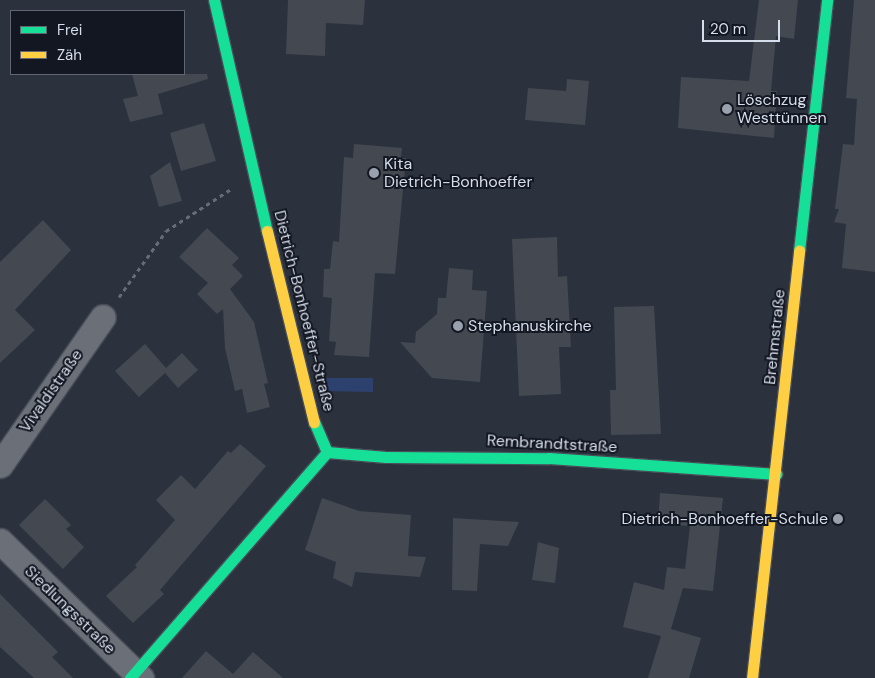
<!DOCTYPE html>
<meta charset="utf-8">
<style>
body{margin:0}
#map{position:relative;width:875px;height:678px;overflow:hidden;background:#2c323d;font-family:"DM Sans",sans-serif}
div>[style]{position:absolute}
.green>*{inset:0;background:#2d416f}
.building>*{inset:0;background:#434851}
.path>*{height:3px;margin-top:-1.5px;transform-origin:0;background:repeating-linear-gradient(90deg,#686d75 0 4px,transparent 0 8px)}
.roads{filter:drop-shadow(1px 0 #484d58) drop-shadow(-1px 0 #484d58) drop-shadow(0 1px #484d58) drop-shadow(0 -1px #484d58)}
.street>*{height:25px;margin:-12.5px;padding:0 12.5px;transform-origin:12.5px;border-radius:12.5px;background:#6b6f78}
.fast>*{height:11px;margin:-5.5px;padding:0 5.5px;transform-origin:5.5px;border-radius:5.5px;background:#16e098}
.slow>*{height:11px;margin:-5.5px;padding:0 5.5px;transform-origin:5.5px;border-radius:5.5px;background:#ffcf43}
.dots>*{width:14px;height:14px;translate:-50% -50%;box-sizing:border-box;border:2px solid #131721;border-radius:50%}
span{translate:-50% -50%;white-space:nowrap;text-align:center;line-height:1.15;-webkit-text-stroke:4px #131721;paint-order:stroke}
.poi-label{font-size:16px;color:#d6ddeb}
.left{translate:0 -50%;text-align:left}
.right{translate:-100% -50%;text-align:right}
.street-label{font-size:16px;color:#d6ddeb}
.legend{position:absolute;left:10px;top:10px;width:175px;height:65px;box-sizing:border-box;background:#131721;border:1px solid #616672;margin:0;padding:6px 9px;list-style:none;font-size:15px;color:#d6ddeb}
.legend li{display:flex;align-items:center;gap:10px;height:25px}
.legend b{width:25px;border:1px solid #616672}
.scale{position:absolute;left:702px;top:20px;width:78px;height:22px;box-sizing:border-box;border:2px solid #d6ddeb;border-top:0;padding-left:6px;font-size:15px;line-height:18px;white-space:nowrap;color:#d6ddeb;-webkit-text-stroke:4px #131721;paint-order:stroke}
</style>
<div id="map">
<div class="green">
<i style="clip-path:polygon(324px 378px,373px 378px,373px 392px,324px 391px)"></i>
</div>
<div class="building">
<i style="clip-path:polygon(288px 0,365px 0,363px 25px,326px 23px,325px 56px,286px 54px)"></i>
<i style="clip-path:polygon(759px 0,798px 0,794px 39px,776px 36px,771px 91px,777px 91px,774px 138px,678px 128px,681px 77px,749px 81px)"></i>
<i style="clip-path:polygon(854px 0,875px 0,875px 272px,842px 268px,846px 224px,834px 222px,839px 209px,835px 209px,843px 144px,854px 145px,857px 99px,846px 98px)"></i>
<i style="clip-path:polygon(132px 74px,207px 74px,208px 79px,158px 94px,163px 114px,130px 122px,123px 99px,138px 96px)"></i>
<i style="clip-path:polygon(567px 79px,589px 81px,585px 125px,525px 120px,528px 88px,566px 91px)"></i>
<i style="clip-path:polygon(204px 123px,216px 161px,181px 171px,170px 133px)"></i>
<i style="clip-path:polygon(354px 144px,402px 148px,401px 158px,406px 158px,395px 274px,375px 273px,369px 357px,334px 355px,336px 342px,329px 341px,332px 298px,323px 297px,324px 269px,330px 269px,333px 241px,339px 242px,344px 157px,353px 158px)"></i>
<i style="clip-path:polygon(170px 162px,182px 201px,159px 207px,150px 176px)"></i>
<i style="clip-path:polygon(43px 220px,71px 250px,15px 310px,35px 330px,0 363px,0 262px)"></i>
<i style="clip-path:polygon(207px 228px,239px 258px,232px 265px,243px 276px,230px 289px,254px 322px,268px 383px,264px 384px,270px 407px,247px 413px,242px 389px,235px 391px,225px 348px,223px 309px,217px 314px,197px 294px,208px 283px,179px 257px)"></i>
<i style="clip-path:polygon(557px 237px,558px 277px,567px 276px,571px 347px,559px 347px,561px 394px,519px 396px,512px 239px)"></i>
<i style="clip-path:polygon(449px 268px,473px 270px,472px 290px,487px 291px,480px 382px,432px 378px,400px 342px,415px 343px,416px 332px,437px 314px,438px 298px,446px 298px)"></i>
<i style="clip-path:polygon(654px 306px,661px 434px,611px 435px,610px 390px,616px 390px,614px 307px)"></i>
<i style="clip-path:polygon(145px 344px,166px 368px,182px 353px,198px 370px,178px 388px,165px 373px,139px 397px,115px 371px)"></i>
<i style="clip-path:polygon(240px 444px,266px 466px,160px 590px,164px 594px,133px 623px,106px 596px,137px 567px,135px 565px,175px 520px,156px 500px,181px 475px,195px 489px,228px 451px,231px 453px)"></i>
<i style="clip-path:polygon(660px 493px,723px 498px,713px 591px,683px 588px,671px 629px,701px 638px,689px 678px,648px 678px,661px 636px,623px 627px,634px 582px,664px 590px,667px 567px,685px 569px,690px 526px,658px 524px)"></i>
<i style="clip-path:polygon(322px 498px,359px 511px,411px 515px,408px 556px,426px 557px,420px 577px,355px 572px,352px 587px,333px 578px,336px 562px,305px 550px)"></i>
<i style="clip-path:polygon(45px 499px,71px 525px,66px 529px,84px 547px,63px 569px,19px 525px)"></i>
<i style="clip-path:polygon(453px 518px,519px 522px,508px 546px,480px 544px,477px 591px,452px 590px)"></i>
<i style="clip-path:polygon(538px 542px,559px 548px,555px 583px,532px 580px)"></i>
<i style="clip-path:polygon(0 594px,58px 652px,52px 657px,73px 678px,34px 678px,0 647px)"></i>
<i style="clip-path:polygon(206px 651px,233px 674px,253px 652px,283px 678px,182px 678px)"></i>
</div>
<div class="path">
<i style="left:119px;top:297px;width:81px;rotate:-54.5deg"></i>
<i style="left:166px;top:231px;width:77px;rotate:-32.9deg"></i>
</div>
<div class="roads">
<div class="street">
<i style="left:0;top:465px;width:180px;rotate:-55.2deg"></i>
<i style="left:0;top:541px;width:197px;rotate:44.2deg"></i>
</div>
<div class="fast">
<i style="left:214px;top:0;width:237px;rotate:77.1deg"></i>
<i style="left:799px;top:251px;width:253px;rotate:-83.6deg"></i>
<i style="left:327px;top:452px;width:59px;rotate:4.8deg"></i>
<i style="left:386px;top:457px;width:163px;rotate:0.4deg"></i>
<i style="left:549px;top:458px;width:228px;rotate:4deg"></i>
<i style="left:130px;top:678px;width:300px;rotate:-48.9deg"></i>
<i style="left:327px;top:452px;width:33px;rotate:-113deg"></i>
</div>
<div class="slow">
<i style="left:267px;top:231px;width:197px;rotate:76.2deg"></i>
<i style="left:752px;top:678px;width:430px;rotate:-83.7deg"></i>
</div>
</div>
<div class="dots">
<i style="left:727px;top:109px;background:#9aa1ae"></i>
<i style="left:374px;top:173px;background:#9aa1ae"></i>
<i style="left:458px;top:326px;background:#9aa1ae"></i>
<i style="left:838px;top:519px;background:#9aa1ae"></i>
</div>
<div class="poi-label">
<span class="left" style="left:737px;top:109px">Löschzug<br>Westtünnen</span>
<span class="left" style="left:384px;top:173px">Kita<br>Dietrich-Bonhoeffer</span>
<span class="left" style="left:468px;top:326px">Stephanuskirche</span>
<span class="right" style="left:828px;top:519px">Dietrich-Bonhoeffer-Schule</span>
</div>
<div class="street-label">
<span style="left:304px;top:311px;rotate:76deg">Dietrich-Bonhoeffer-Straße</span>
<span style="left:775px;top:337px;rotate:-84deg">Brehmstraße</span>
<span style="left:51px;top:391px;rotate:-55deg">Vivaldistraße</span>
<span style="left:552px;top:444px;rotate:3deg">Rembrandtstraße</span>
<span style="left:70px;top:610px;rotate:44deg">Siedlungsstraße</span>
</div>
<ul class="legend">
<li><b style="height:6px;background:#16e098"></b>Frei</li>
<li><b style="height:6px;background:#ffcf43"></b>Zäh</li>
</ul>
<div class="scale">20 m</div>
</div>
